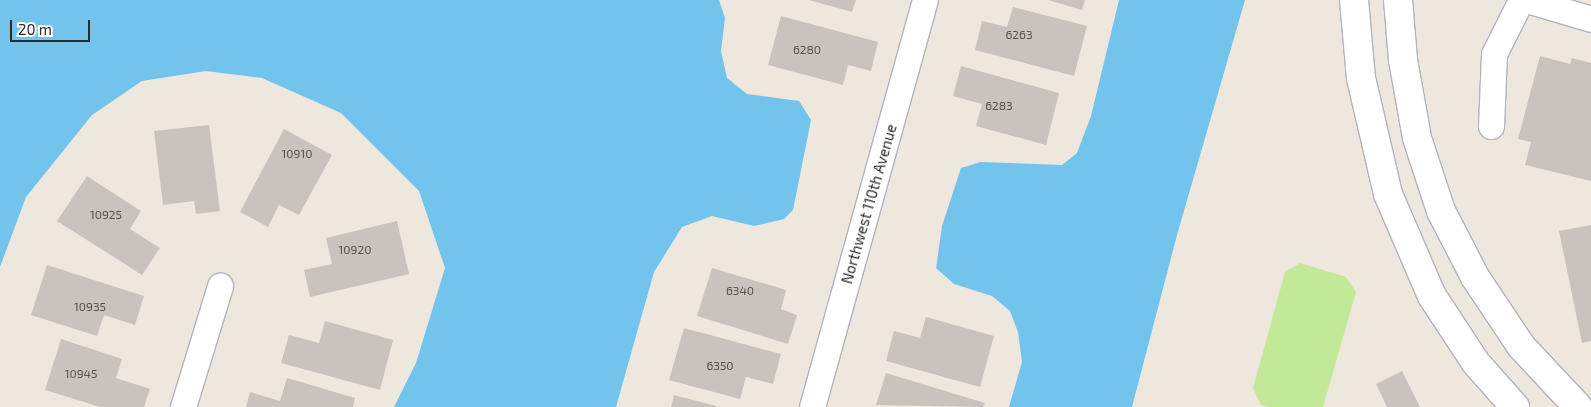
<!DOCTYPE html>
<style>
body{margin:0}
#map{position:relative;width:1591px;height:407px;overflow:hidden;background:#ede7de;font-family:"Exo 2",sans-serif}
div>[style]{position:absolute}
.pitch>*{inset:0;background:#c1e997}
.water>*{inset:0;background:#73c4ed}
.building>*{inset:0;background:#c8c4bd}
.roads{filter:drop-shadow(1px 0 #b1b3bf) drop-shadow(-1px 0 #b1b3bf) drop-shadow(0 1px #b1b3bf) drop-shadow(0 -1px #b1b3bf)}
.street>*{height:25px;margin:-12.5px;padding:0 12.5px;transform-origin:12.5px;border-radius:12.5px;background:#fff}
.secondary>*{height:28px;margin:-14px;padding:0 14px;transform-origin:14px;border-radius:14px;background:#fff}
span{translate:-50% -50%;white-space:nowrap;text-align:center;line-height:1.15;-webkit-text-stroke:4.5px #fff;paint-order:stroke}
.number-label{font-size:12px;color:#525150}
.number-label span{-webkit-text-stroke-width:0}
.street-label{font-size:15px;color:#2b2b2b}
.scale{position:absolute;left:10px;top:20px;width:80px;height:22px;box-sizing:border-box;border:2px solid #2b2b2b;border-top:0;padding-left:6px;font-size:15px;line-height:18px;white-space:nowrap;color:#2b2b2b;-webkit-text-stroke:4px #fff;paint-order:stroke}
</style>
<div id="map">
<div class="pitch">
<i style="clip-path:polygon(1300px 263px,1346px 277px,1356px 292px,1323px 407px,1270px 407px,1261px 405px,1253px 388px,1285px 272px)"></i>
</div>
<div class="water">
<i style="clip-path:polygon(0 0,719px 0,725px 18px,721px 51px,727px 78px,747px 94px,799px 101px,811px 120px,793px 210px,784px 219px,754px 226px,712px 216px,682px 227px,654px 272px,616px 407px,394px 407px,416px 363px,445px 268px,419px 191px,341px 113px,262px 78px,206px 71px,142px 81px,92px 115px,26px 197px,0 267px)"></i>
<i style="clip-path:polygon(1119px 0,1245px 0,1177px 235px,1132px 407px,1009px 407px,1022px 362px,1018px 332px,1010px 311px,992px 296px,954px 284px,936px 268px,942px 226px,961px 168px,981px 162px,1062px 165px,1077px 153px,1091px 116px)"></i>
</div>
<div class="building">
<i style="clip-path:polygon(809px 0,856px 0,852px 12px)"></i>
<i style="clip-path:polygon(1048px 0,1085px 0,1082px 10px)"></i>
<i style="clip-path:polygon(1013px 7px,1087px 26px,1074px 76px,975px 50px,982px 21px,1007px 27px)"></i>
<i style="clip-path:polygon(781px 16px,878px 42px,871px 71px,848px 65px,843px 85px,768px 65px)"></i>
<i style="clip-path:polygon(1540px 56px,1570px 64px,1572px 58px,1591px 63px,1591px 181px,1525px 165px,1531px 142px,1518px 139px)"></i>
<i style="clip-path:polygon(961px 66px,1059px 93px,1046px 145px,976px 126px,982px 104px,953px 96px)"></i>
<i style="clip-path:polygon(209px 125px,220px 211px,196px 214px,194px 201px,163px 205px,154px 131px)"></i>
<i style="clip-path:polygon(284px 129px,332px 155px,299px 215px,279px 205px,268px 227px,240px 212px)"></i>
<i style="clip-path:polygon(87px 176px,141px 211px,130px 229px,160px 248px,142px 275px,57px 221px)"></i>
<i style="clip-path:polygon(397px 221px,409px 274px,310px 297px,304px 270px,332px 264px,326px 238px)"></i>
<i style="clip-path:polygon(1591px 225px,1591px 341px,1582px 343px,1559px 231px)"></i>
<i style="clip-path:polygon(47px 265px,144px 296px,135px 325px,104px 315px,97px 336px,31px 315px)"></i>
<i style="clip-path:polygon(712px 268px,786px 290px,781px 309px,797px 315px,788px 344px,697px 316px)"></i>
<i style="clip-path:polygon(926px 317px,994px 336px,980px 387px,886px 361px,894px 331px,920px 338px)"></i>
<i style="clip-path:polygon(325px 321px,393px 340px,380px 390px,281px 363px,289px 335px,319px 343px)"></i>
<i style="clip-path:polygon(684px 328px,781px 354px,773px 384px,746px 377px,740px 399px,669px 380px)"></i>
<i style="clip-path:polygon(61px 339px,122px 359px,116px 378px,150px 389px,144px 407px,100px 407px,45px 390px)"></i>
<i style="clip-path:polygon(1402px 371px,1420px 407px,1387px 407px,1376px 384px)"></i>
<i style="clip-path:polygon(886px 373px,985px 403px,983px 407px,876px 405px)"></i>
<i style="clip-path:polygon(287px 378px,355px 398px,353px 407px,246px 407px,250px 392px,280px 401px)"></i>
<i style="clip-path:polygon(674px 395px,716px 406px,716px 407px,671px 407px)"></i>
</div>
<div class="roads">
<div class="street">
<i style="left:1527px;top:0;width:67px;rotate:16.5deg"></i>
<i style="left:1491px;top:126px;width:72px;rotate:-87.6deg"></i>
<i style="left:1494px;top:54px;width:60px;rotate:-63.4deg"></i>
<i style="left:183px;top:407px;width:127px;rotate:-73deg"></i>
<i style="left:812px;top:407px;width:422px;rotate:-74.5deg"></i>
</div>
<div class="secondary">
<i style="left:1354px;top:0;width:78px;rotate:84.9deg"></i>
<i style="left:1361px;top:78px;width:119px;rotate:76.9deg"></i>
<i style="left:1388px;top:194px;width:111px;rotate:66.7deg"></i>
<i style="left:1432px;top:296px;width:80px;rotate:56.7deg"></i>
<i style="left:1476px;top:363px;width:59px;rotate:48.4deg"></i>
<i style="left:1398px;top:0;width:60px;rotate:85.2deg"></i>
<i style="left:1403px;top:60px;width:79px;rotate:79.8deg"></i>
<i style="left:1417px;top:138px;width:77px;rotate:71.8deg"></i>
<i style="left:1441px;top:211px;width:74px;rotate:62.7deg"></i>
<i style="left:1475px;top:277px;width:83px;rotate:56.3deg"></i>
<i style="left:1521px;top:346px;width:83px;rotate:46.9deg"></i>
</div>
</div>
<div class="number-label">
<span style="left:1019px;top:35px">6263</span>
<span style="left:807px;top:50px">6280</span>
<span style="left:999px;top:106px">6283</span>
<span style="left:297px;top:154px">10910</span>
<span style="left:106px;top:215px">10925</span>
<span style="left:355px;top:250px">10920</span>
<span style="left:740px;top:291px">6340</span>
<span style="left:90px;top:307px">10935</span>
<span style="left:720px;top:366px">6350</span>
<span style="left:81px;top:374px">10945</span>
</div>
<div class="street-label">
<span style="left:869px;top:204px;rotate:-74deg">Northwest 110th Avenue</span>
</div>
<div class="scale">20 m</div>
</div>
